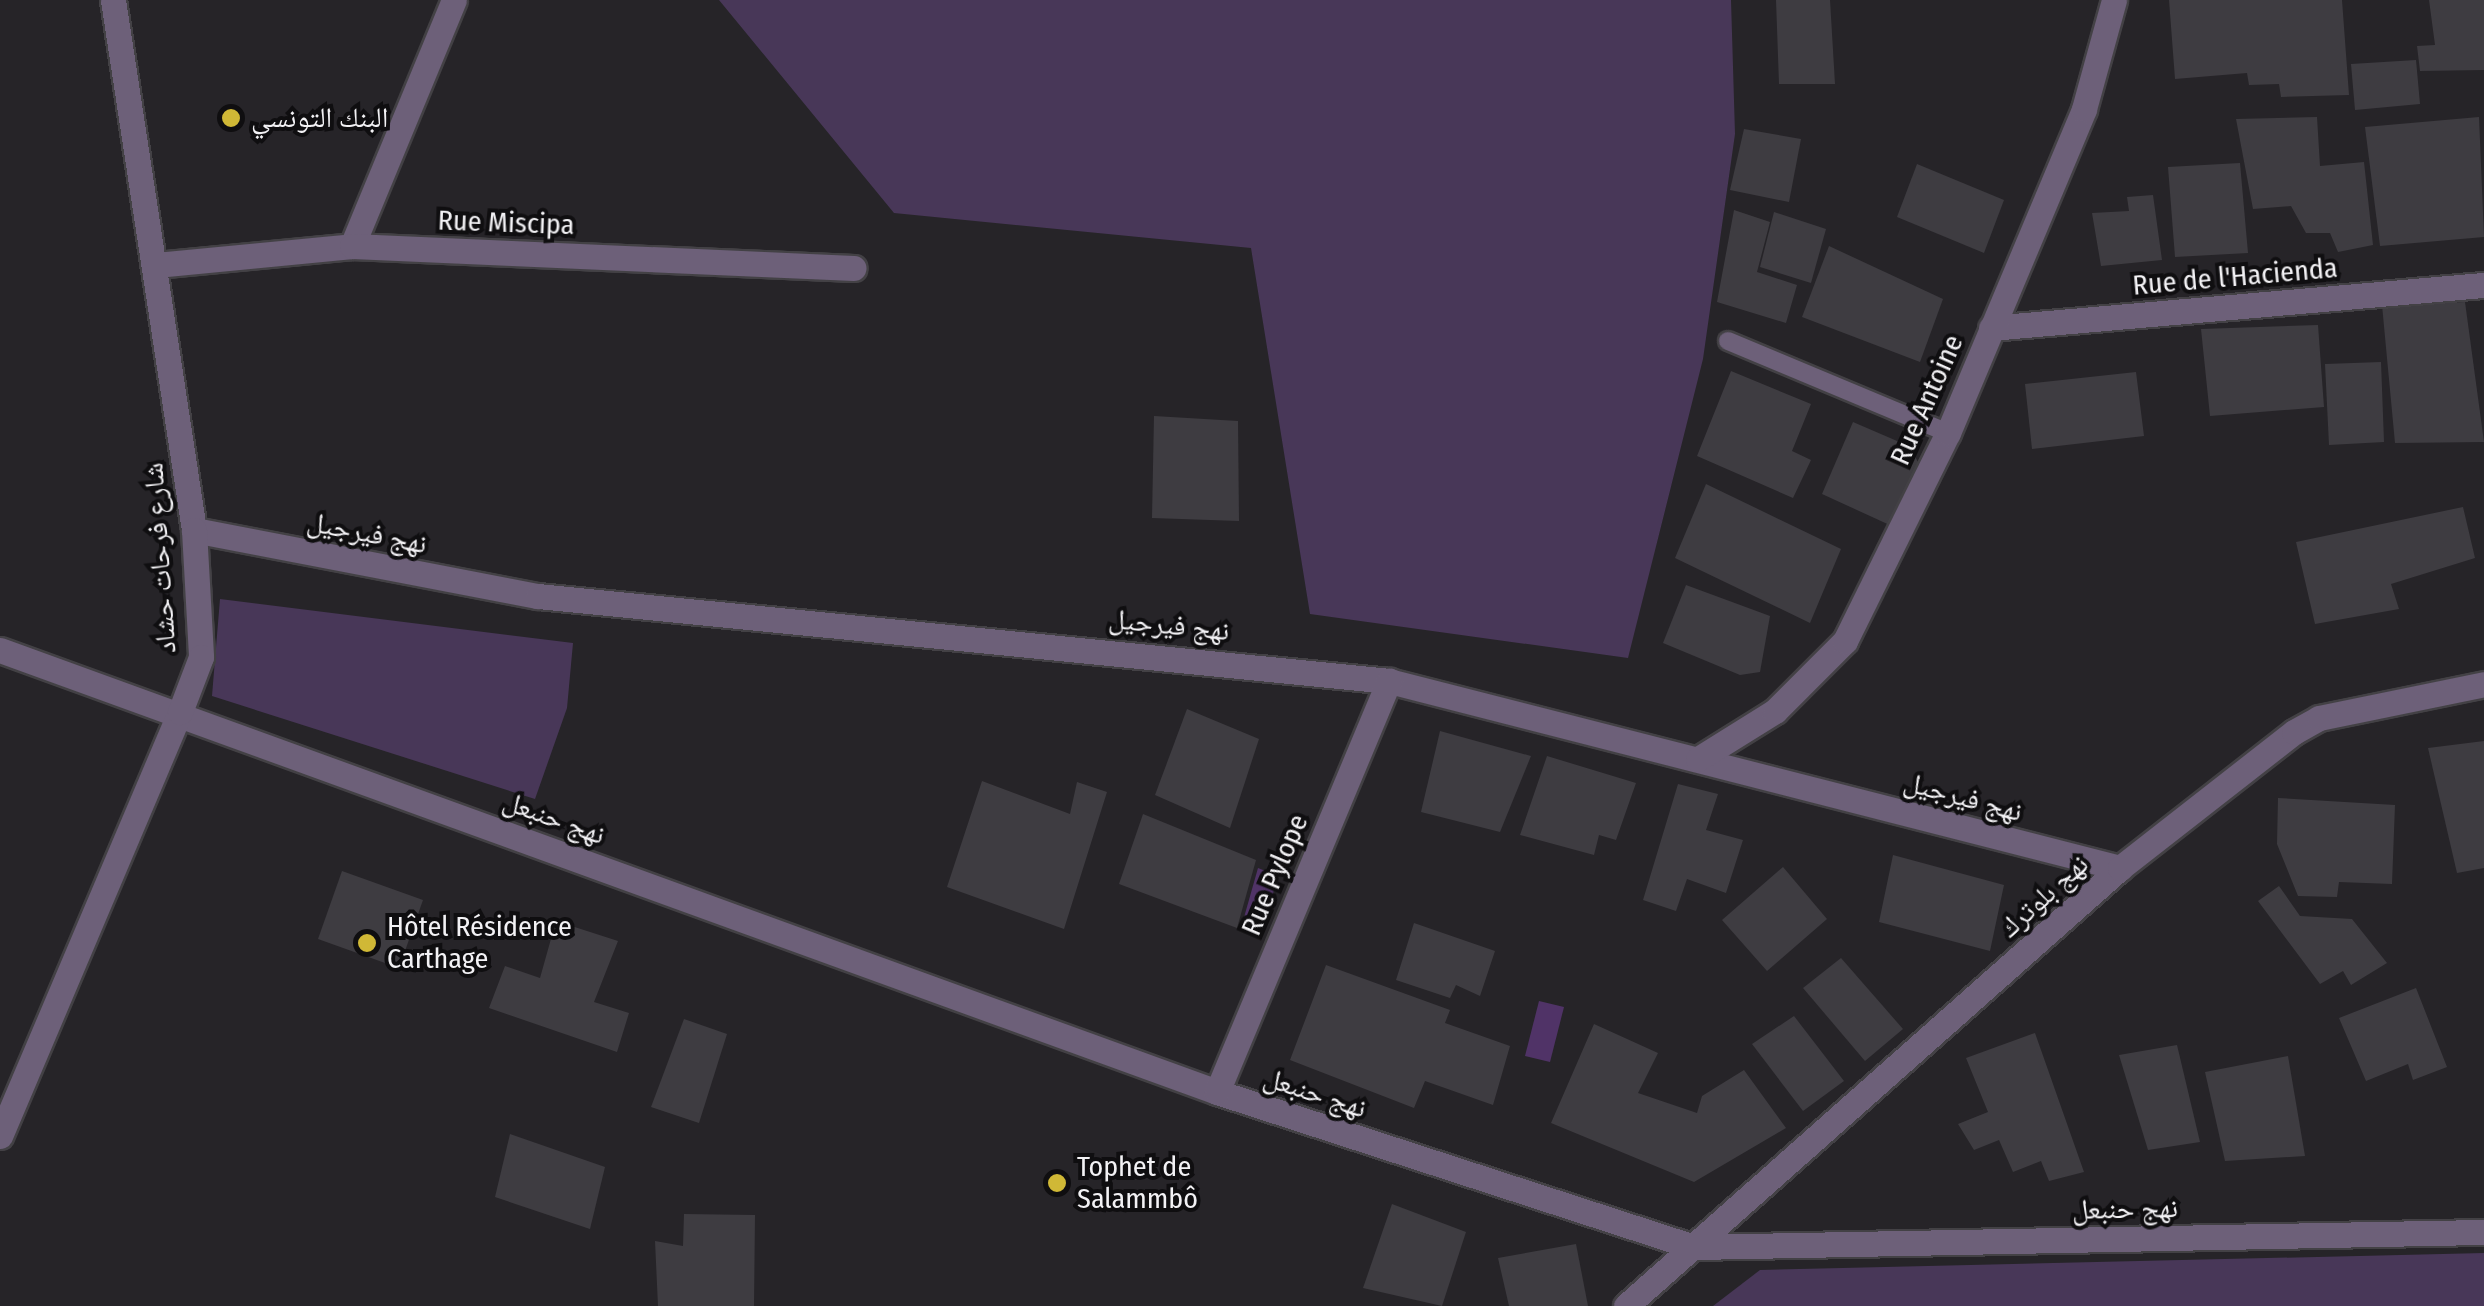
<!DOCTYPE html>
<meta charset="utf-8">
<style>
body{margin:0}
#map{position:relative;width:2484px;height:1306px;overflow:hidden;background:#262428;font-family:"Fira Sans Condensed","Noto Naskh Arabic",sans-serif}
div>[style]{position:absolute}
.green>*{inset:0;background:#483758}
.water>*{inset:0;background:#503367}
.building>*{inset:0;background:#3e3c41}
.roads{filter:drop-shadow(2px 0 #434145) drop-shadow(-2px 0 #434145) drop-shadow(0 2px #434145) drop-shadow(0 -2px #434145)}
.service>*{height:18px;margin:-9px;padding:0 9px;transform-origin:9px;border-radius:9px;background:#6d6079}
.minor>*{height:25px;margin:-12.5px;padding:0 12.5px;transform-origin:12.5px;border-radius:12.5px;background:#6d6079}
.tertiary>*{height:25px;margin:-12.5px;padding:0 12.5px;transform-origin:12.5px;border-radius:12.5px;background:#6d6079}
.dots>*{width:28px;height:28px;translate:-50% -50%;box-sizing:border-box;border:5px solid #0f0e10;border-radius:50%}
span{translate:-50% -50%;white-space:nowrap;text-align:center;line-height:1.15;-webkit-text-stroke:8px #0f0e10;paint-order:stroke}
.poi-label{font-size:28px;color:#f3f2f5}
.left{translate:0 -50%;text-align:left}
.street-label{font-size:28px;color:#f3f2f5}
</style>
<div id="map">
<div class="green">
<i style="clip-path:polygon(719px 0,1731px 0,1735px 134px,1703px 359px,1628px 658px,1310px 614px,1251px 248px,894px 213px)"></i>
<i style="clip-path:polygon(220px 599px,573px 643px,567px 708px,535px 799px,212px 696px)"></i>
<i style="clip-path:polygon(2484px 1253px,2484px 1306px,1713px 1306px,1760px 1270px)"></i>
</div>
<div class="water">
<i style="clip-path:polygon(1258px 868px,1278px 876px,1263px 928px,1243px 921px)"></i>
<i style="clip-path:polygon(1539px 1001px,1564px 1007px,1550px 1062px,1525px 1056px)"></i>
</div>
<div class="building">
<i style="clip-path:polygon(1776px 0,1830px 0,1835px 84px,1779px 84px)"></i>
<i style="clip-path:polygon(2169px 0,2342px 0,2349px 95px,2281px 97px,2279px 84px,2249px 85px,2247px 73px,2175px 79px)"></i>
<i style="clip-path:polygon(2429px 0,2484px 0,2484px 70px,2420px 71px,2417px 46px,2435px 45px)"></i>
<i style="clip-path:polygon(2416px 60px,2420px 104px,2355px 110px,2351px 64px)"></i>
<i style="clip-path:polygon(2317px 117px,2320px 166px,2364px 162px,2373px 245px,2338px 252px,2330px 233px,2306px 233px,2291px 206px,2253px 209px,2236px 119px)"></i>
<i style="clip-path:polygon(2479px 117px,2484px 237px,2380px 246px,2365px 127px)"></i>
<i style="clip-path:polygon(1744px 129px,1801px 139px,1789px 202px,1730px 190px)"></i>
<i style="clip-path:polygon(2240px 163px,2248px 253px,2175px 257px,2168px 167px)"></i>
<i style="clip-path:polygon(1917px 164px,2004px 200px,1984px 253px,1897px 217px)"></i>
<i style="clip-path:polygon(2153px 195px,2162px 260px,2101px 266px,2092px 213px,2129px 211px,2127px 197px)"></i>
<i style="clip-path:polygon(1734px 210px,1770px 222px,1757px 272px,1797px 285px,1786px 323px,1717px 302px)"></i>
<i style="clip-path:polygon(1774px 212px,1826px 229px,1811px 283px,1760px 267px)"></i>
<i style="clip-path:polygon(1829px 246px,1943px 299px,1920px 362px,1802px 317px)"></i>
<i style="clip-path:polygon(2465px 302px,2484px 442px,2395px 443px,2382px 305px)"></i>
<i style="clip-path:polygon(2318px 325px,2324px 407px,2210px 416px,2201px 329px)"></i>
<i style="clip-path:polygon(2381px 362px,2384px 442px,2329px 445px,2325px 364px)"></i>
<i style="clip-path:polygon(1731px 371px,1811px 404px,1792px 451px,1811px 460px,1793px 498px,1697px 456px)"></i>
<i style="clip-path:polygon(2136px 372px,2144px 436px,2032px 449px,2025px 384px)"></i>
<i style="clip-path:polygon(1154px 416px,1238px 421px,1239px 521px,1152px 518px)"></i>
<i style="clip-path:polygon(1853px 422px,1911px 447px,1920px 467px,1894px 527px,1822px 494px)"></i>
<i style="clip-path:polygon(1706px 484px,1841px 549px,1810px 623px,1675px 558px)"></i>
<i style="clip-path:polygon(2463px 507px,2475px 558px,2391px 584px,2399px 609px,2315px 624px,2296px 542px)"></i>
<i style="clip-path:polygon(1686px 585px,1770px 616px,1760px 672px,1740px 675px,1663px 643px)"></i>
<i style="clip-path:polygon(1187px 709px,1259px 739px,1230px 828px,1155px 795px)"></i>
<i style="clip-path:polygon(1440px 731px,1531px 756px,1500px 832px,1421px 812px)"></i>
<i style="clip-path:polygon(2484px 741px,2484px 868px,2457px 873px,2428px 748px)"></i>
<i style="clip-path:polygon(1547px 756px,1636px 783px,1616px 840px,1599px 835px,1594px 855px,1520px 835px)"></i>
<i style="clip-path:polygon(982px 781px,1070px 814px,1077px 782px,1107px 792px,1064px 929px,947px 887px)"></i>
<i style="clip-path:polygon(1678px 784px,1718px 794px,1706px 830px,1743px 840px,1726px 893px,1687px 879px,1676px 911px,1643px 900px)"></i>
<i style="clip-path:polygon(2278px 798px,2395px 805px,2392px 884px,2339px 882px,2337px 897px,2298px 896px,2277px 844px)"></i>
<i style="clip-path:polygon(1143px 814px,1256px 860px,1237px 928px,1119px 884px)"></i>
<i style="clip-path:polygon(1893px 855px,2004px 885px,1990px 951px,1879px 922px)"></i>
<i style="clip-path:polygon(1783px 867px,1827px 919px,1767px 971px,1722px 920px)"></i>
<i style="clip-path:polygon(342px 871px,423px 900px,399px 968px,318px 939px)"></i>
<i style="clip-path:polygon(2279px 886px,2300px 916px,2352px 919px,2387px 963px,2351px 985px,2343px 971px,2320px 984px,2258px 901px)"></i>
<i style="clip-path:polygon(556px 921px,618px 941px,594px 1002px,629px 1013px,617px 1052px,489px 1008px,505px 966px,540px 978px)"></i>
<i style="clip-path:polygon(1414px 923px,1495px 951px,1480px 996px,1456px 985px,1450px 998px,1396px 980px)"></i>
<i style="clip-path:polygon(1841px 958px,1903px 1029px,1865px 1061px,1803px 988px)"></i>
<i style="clip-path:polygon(1326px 965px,1450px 1010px,1445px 1023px,1510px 1046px,1493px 1105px,1425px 1081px,1414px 1108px,1290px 1060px)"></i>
<i style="clip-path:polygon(2416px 988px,2447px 1067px,2413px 1080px,2408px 1064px,2366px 1081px,2339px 1018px)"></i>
<i style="clip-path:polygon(1794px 1016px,1844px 1081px,1803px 1111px,1752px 1044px)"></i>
<i style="clip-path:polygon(684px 1019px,727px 1034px,699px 1123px,651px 1107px)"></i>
<i style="clip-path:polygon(1594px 1024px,1658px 1053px,1638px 1093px,1697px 1113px,1702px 1096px,1744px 1070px,1786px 1128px,1694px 1182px,1551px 1123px)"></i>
<i style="clip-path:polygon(2035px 1033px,2084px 1172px,2049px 1181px,2041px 1161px,2013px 1172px,1999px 1140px,1974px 1150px,1958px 1124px,1988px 1112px,1966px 1058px)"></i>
<i style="clip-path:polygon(2177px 1045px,2200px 1142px,2148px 1150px,2119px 1055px)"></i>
<i style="clip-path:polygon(2288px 1056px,2305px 1156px,2225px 1161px,2205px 1072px)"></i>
<i style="clip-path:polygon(510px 1134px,605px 1167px,590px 1229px,495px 1197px)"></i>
<i style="clip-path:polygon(1392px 1204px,1466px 1232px,1442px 1306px,1363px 1288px)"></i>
<i style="clip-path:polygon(684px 1214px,755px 1215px,754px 1306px,658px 1306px,655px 1241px,683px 1246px)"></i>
<i style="clip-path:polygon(1576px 1244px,1588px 1306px,1509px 1306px,1498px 1258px)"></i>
</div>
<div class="roads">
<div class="service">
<i style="left:1728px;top:341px;width:238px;rotate:22.7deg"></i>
</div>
<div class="minor">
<i style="left:352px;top:246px;width:266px;rotate:-67.5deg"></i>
<i style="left:156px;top:265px;width:197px;rotate:-5.5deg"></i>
<i style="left:352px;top:246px;width:502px;rotate:2.51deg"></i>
<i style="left:1991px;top:328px;width:495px;rotate:-5deg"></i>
<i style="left:194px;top:530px;width:350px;rotate:10.9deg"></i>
<i style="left:538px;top:596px;width:855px;rotate:5.7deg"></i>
<i style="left:1389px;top:681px;width:755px;rotate:14.35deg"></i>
<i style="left:0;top:650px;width:1295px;rotate:19.96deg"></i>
<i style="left:1217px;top:1092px;width:502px;rotate:18deg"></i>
<i style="left:1694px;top:1247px;width:790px;rotate:-1.09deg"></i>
<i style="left:1698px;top:759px;width:91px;rotate:-31.9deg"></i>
<i style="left:1775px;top:711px;width:99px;rotate:-45deg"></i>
<i style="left:1845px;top:641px;width:232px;rotate:-63.7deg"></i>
<i style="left:1948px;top:433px;width:351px;rotate:-67.2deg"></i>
<i style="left:2084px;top:109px;width:113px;rotate:-74.6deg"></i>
<i style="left:1217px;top:1092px;width:446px;rotate:-67.3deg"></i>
<i style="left:0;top:1136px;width:461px;rotate:-67deg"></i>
<i style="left:1626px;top:1306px;width:660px;rotate:-41.56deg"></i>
<i style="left:2120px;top:868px;width:221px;rotate:-38deg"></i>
<i style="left:2294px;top:732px;width:29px;rotate:-29deg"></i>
<i style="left:2319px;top:718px;width:168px;rotate:-11.6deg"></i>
</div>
<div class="tertiary">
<i style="left:113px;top:0;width:536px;rotate:81.31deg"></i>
<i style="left:194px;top:530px;width:127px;rotate:86.8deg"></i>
<i style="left:201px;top:657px;width:59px;rotate:110.9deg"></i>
</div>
</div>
<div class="dots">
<i style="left:231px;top:118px;background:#d0b836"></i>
<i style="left:367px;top:943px;background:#d0b836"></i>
<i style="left:1057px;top:1183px;background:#d0b836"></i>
</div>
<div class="poi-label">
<span class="left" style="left:251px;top:118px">البنك التونسي</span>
<span class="left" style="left:387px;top:943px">Hôtel Résidence<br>Carthage</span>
<span class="left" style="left:1077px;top:1183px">Tophet de<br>Salammbô</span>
</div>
<div class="street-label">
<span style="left:506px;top:223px;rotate:2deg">Rue Miscipa</span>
<span style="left:2235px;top:277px;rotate:-5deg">Rue de l'Hacienda</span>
<span style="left:1927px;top:400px;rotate:-66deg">Rue Antoine</span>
<span style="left:367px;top:533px;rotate:11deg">نهج فيرجيل</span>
<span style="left:160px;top:558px;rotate:-94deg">شارع فرحات حشاد</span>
<span style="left:1169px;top:625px;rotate:6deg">نهج فيرجيل</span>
<span style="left:1963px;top:797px;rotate:15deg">نهج فيرجيل</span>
<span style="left:554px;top:818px;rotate:20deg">نهج حنبعل</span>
<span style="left:1275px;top:875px;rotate:-67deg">Rue Pylope</span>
<span style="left:2044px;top:896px;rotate:-42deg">نهج بلوترك</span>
<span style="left:1315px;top:1093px;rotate:18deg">نهج حنبعل</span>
<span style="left:2125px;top:1209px;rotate:-1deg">نهج حنبعل</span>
</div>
</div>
